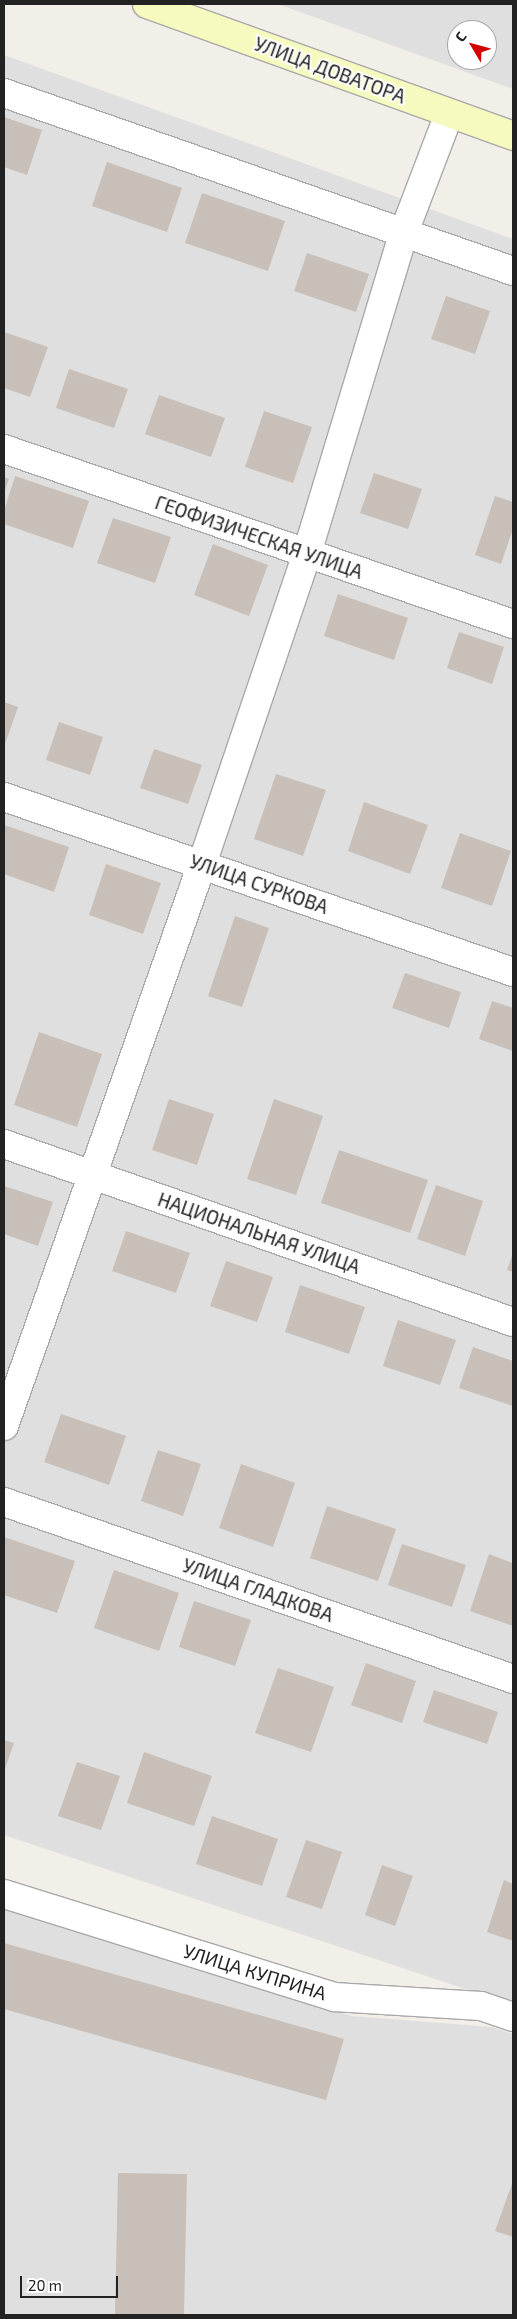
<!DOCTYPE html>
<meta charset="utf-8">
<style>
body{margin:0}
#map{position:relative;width:517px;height:2319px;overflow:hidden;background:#f2efe9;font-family:"Exo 2",sans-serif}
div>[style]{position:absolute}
.residential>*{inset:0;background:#e0dfdf}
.building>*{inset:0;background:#c7bfb8}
.roads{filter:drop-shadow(1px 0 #a9a9a9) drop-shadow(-1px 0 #a9a9a9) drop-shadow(0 1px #a9a9a9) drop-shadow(0 -1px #a9a9a9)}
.minor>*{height:28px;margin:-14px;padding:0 14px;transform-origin:14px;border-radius:14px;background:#fff}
.secondary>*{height:28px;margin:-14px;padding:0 14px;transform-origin:14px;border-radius:14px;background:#f7fabf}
span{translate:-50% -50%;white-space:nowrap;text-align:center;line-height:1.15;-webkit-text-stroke:4px #fff;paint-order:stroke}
.street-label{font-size:19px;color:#222}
.frame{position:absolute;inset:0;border:5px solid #222;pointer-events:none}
.north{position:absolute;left:447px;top:20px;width:50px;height:50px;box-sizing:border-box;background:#fff;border:1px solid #a7a7a7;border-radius:50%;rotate:307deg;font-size:14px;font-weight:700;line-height:20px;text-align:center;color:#222}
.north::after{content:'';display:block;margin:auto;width:18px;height:22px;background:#d40000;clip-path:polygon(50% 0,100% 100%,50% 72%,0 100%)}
.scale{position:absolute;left:20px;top:2276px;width:98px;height:22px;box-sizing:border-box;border:2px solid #222;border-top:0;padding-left:6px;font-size:15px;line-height:18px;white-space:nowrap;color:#222;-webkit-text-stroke:4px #fff;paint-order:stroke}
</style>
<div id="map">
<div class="residential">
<i style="clip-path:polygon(evenodd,278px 4px,513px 4px,513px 89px,278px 4px,457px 30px,487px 30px,487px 60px,457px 60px,457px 30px)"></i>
<i style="clip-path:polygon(4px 55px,513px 239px,513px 2005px,4px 1835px)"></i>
<i style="clip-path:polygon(4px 1908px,352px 2016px,492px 2027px,513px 2034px,513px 2315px,4px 2315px)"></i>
</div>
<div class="building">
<i style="clip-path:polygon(4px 117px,42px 130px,27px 175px,4px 167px)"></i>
<i style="clip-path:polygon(107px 162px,182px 188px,167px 232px,92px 206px)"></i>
<i style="clip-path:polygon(202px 193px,285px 221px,268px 271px,185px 243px)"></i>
<i style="clip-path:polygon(307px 253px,369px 274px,356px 312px,294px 291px)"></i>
<i style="clip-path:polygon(446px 296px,490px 311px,475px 354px,431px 339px)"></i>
<i style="clip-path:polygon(4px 332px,48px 347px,30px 397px,4px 388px)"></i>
<i style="clip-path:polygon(69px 369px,128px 389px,114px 428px,56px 408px)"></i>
<i style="clip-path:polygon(159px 395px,225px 418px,211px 457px,145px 434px)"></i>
<i style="clip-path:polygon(264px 411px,312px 427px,293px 483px,245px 467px)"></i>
<i style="clip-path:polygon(374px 473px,422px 489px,408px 529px,360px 513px)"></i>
<i style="clip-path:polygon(15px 476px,89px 501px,73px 548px,4px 524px,4px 511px)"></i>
<i style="clip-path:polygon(4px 477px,9px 479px,4px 493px)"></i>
<i style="clip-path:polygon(495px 496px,513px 502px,513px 529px,501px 564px,475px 555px)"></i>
<i style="clip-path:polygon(113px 518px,171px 537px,155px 583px,97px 563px)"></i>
<i style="clip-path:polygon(213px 544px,268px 565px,249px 616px,194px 595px)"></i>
<i style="clip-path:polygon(338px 594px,408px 618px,394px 660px,324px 636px)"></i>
<i style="clip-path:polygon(459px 632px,504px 647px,492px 684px,447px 668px)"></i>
<i style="clip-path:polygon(4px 702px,18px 707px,4px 747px)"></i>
<i style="clip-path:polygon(59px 722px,103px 737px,90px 775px,46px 760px)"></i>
<i style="clip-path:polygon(154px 749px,202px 765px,188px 804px,140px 788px)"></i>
<i style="clip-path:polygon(276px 774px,326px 790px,303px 856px,254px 839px)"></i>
<i style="clip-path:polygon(364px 802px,428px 825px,410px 874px,348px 851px)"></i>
<i style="clip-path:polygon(4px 825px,69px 847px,54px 892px,4px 874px)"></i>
<i style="clip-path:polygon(460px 833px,511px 851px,492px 906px,441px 888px)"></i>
<i style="clip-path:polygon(106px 864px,161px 883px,143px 934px,89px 915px)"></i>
<i style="clip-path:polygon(235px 916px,269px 928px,242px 1007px,208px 996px)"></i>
<i style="clip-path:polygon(405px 973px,461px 992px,449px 1028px,392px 1008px)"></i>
<i style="clip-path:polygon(492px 1001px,513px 1008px,513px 1051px,479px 1039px)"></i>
<i style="clip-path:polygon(39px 1032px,102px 1054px,77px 1127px,14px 1105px)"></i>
<i style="clip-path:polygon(169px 1099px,214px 1114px,197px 1165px,152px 1150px)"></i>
<i style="clip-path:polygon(274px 1099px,323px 1116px,296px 1195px,247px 1179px)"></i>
<i style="clip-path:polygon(339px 1150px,428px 1180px,410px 1233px,321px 1203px)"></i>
<i style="clip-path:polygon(436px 1185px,483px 1201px,465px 1256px,417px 1239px)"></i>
<i style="clip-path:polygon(4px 1186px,53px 1202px,38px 1246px,4px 1234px)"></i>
<i style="clip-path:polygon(126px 1231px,190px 1253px,176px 1293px,112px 1271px)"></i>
<i style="clip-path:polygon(513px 1253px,513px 1272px,507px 1270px)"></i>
<i style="clip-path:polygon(226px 1261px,273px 1277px,257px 1322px,210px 1306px)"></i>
<i style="clip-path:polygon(300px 1285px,365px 1307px,349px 1354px,285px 1332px)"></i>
<i style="clip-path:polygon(398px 1320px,456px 1340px,440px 1385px,383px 1366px)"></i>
<i style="clip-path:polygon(473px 1347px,513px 1361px,513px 1406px,459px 1388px)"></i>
<i style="clip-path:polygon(61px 1414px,126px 1436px,109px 1485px,44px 1462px)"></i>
<i style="clip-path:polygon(158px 1450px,201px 1464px,183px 1516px,141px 1501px)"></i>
<i style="clip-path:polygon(241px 1464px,295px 1483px,273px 1547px,219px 1528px)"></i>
<i style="clip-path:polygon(327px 1506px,396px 1529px,378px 1581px,310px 1558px)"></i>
<i style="clip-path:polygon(4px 1537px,75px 1561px,57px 1613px,4px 1595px)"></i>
<i style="clip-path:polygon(402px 1544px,466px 1565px,452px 1607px,388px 1585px)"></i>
<i style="clip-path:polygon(489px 1554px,513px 1563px,513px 1626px,470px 1611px)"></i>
<i style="clip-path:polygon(114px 1570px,179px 1593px,159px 1651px,94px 1628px)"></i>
<i style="clip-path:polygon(194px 1601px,251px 1620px,235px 1666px,179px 1647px)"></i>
<i style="clip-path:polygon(366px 1663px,416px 1681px,402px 1723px,351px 1705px)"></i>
<i style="clip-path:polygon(278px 1668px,334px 1687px,311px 1752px,255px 1733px)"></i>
<i style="clip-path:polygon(434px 1690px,498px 1712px,487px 1744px,423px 1722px)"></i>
<i style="clip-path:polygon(4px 1740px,14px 1743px,4px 1772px)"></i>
<i style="clip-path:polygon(144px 1752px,212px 1776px,194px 1826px,127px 1803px)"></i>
<i style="clip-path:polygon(77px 1762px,120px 1776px,101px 1830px,58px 1816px)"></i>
<i style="clip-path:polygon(212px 1816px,278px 1839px,262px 1886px,196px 1864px)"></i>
<i style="clip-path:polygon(306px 1840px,342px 1852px,322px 1909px,286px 1897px)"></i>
<i style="clip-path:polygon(382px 1865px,413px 1876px,395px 1926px,365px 1915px)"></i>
<i style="clip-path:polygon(504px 1880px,513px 1884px,513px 1941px,487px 1932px)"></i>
<i style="clip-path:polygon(4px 1943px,344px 2039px,326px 2100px,4px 2009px)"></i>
<i style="clip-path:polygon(118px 2173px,187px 2174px,184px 2315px,115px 2315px)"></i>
<i style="clip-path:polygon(513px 2181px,513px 2237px,495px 2231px)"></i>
</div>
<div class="roads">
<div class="minor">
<i style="left:4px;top:93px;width:539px;rotate:19.28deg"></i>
<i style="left:4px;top:449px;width:538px;rotate:18.97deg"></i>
<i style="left:4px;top:797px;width:538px;rotate:18.97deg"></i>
<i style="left:4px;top:1144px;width:539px;rotate:19.28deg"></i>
<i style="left:4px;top:1426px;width:596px;rotate:-70.59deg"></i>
<i style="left:202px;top:864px;width:328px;rotate:-71.3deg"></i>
<i style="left:307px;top:553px;width:335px;rotate:-73.2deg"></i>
<i style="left:404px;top:232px;width:126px;rotate:-69.1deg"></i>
<i style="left:4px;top:1502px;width:539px;rotate:19.17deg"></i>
<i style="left:4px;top:1894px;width:346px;rotate:17.3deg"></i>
<i style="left:334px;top:1997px;width:147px;rotate:3.5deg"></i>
<i style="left:481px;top:2006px;width:34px;rotate:19deg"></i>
</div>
<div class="secondary">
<i style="left:147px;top:4px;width:389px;rotate:19.8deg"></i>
</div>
</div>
<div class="street-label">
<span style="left:330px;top:70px;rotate:20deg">УЛИЦА ДОВАТОРА</span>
<span style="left:259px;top:537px;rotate:19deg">ГЕОФИЗИЧЕСКАЯ УЛИЦА</span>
<span style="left:259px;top:884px;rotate:19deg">УЛИЦА СУРКОВА</span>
<span style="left:259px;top:1233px;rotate:19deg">НАЦИОНАЛЬНАЯ УЛИЦА</span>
<span style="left:258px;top:1590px;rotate:19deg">УЛИЦА ГЛАДКОВА</span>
<span style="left:255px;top:1972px;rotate:17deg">УЛИЦА КУПРИНА</span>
</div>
<div class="frame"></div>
<div class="north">С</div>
<div class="scale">20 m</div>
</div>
